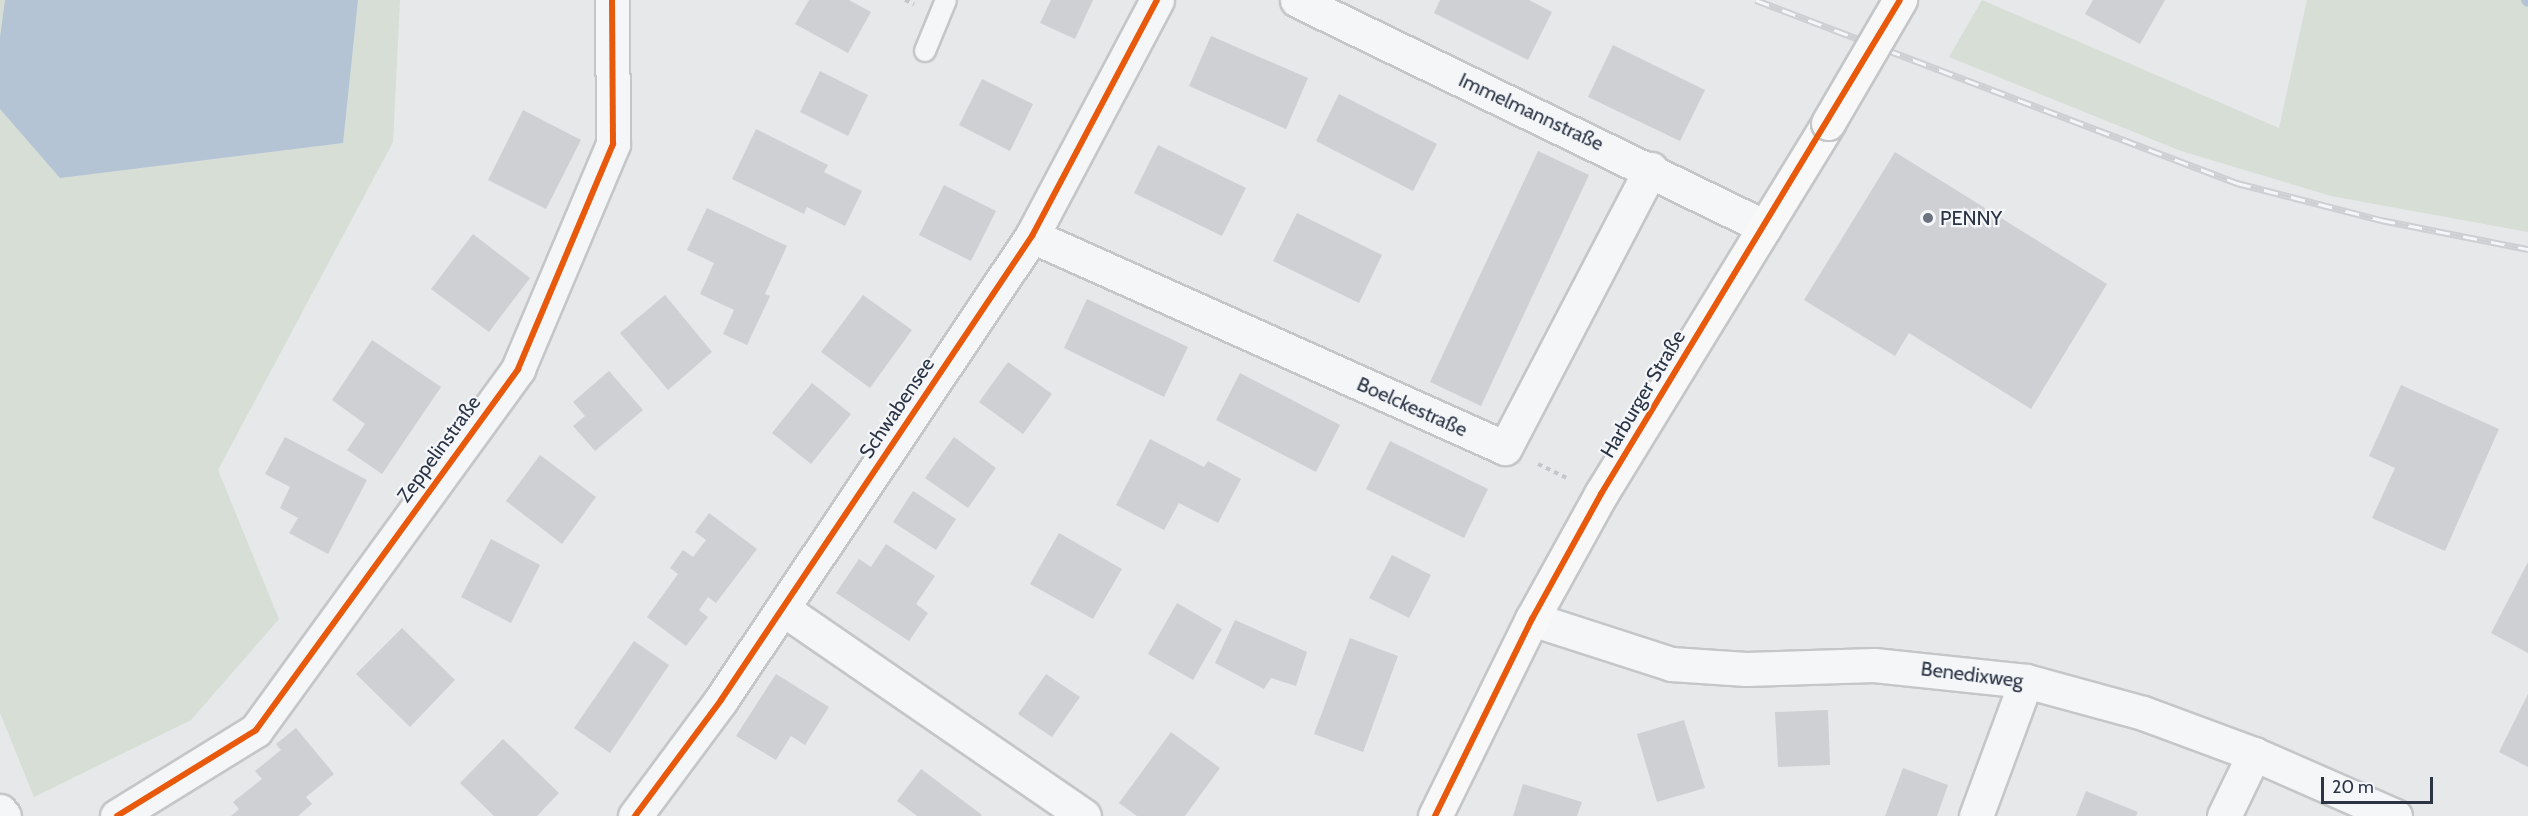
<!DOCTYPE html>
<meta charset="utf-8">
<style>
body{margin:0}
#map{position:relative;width:2528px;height:816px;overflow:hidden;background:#e6e8ea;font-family:Cabin,sans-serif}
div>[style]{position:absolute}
.green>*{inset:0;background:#d6ded6}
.water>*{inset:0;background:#b4c4d5}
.stream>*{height:12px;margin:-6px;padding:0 6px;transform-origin:6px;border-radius:6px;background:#b4c4d5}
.building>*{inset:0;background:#ced0d3}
.path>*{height:4px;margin-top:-2px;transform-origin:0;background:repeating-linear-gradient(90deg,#c5c6ca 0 4.5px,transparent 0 9px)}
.roads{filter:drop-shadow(2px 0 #c4c6c8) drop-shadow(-2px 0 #c4c6c8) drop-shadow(0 2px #c4c6c8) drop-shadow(0 -2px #c4c6c8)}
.lane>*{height:20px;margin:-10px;padding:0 10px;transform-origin:10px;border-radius:10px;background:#f5f6f7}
.street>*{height:33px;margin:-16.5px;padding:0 16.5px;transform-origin:16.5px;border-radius:16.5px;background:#f5f6f7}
.secondary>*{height:33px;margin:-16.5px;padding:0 16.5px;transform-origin:16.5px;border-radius:16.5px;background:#f8f8f8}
.rail>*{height:7px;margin-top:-3.5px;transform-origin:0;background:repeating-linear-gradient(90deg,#f4f6f9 0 14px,#cecfd2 0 28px);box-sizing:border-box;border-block:2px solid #cecfd2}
.bridges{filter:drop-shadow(2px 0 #c4c6c8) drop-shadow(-2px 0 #c4c6c8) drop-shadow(0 2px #c4c6c8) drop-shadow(0 -2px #c4c6c8)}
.secondary-bridge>*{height:33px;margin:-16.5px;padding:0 16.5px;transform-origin:16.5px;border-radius:16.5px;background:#f8f8f8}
.cycleway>*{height:6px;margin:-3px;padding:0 3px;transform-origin:3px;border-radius:3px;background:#e8590c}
.dots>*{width:16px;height:16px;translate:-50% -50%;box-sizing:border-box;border:3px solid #f4f6f9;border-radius:50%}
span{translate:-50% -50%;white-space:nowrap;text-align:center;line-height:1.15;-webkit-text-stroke:4.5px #f4f6f9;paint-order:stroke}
.street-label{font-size:20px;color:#2b3445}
.poi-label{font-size:20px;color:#2b3445}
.left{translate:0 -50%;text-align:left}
.scale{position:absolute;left:2321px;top:777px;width:112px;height:27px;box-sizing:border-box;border:3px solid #2b3445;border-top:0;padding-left:8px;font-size:18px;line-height:21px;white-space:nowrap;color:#2b3445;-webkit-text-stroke:4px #f4f6f9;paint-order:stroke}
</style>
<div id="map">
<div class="green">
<i style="clip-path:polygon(0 0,400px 0,393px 142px,218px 470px,279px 619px,191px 720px,34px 797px,0 713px)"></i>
<i style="clip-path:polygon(1982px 0,2279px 128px,2307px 0,2528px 0,2528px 232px,2331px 196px,2181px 151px,1949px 57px)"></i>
</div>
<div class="water">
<i style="clip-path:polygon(5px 0,358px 0,343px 143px,60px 178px,0 109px,0 38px)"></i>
</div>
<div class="stream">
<i style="left:2527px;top:0;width:1px;rotate:45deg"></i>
</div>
<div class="building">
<i style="clip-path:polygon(809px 0,849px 0,871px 12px,848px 53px,795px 24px)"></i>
<i style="clip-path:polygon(1051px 0,1093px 0,1075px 39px,1040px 23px)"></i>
<i style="clip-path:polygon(1440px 0,1529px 0,1552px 12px,1528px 60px,1434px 13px)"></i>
<i style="clip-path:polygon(2093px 0,2165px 0,2140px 44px,2085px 14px)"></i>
<i style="clip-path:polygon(1211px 36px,1308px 78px,1286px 129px,1189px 86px)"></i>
<i style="clip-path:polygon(1613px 45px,1705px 90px,1680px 141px,1588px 97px)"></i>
<i style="clip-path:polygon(820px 71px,868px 95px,848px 136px,800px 112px)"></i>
<i style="clip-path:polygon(982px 79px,1033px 104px,1010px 151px,959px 125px)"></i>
<i style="clip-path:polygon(1339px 94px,1437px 144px,1413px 191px,1316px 141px)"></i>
<i style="clip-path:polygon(523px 110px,581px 140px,546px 209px,488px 180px)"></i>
<i style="clip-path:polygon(756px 129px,828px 165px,824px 172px,862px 191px,845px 226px,807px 207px,804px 214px,732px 179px)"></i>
<i style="clip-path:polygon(1158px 145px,1246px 188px,1222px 236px,1134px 193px)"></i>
<i style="clip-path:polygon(1538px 151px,1589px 175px,1481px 406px,1430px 382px)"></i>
<i style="clip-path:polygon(1895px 152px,2107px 284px,2031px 409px,1909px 333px,1895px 356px,1804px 300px)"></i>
<i style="clip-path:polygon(944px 185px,996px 211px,971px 261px,919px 235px)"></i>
<i style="clip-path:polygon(707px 208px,787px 246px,765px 294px,770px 296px,747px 345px,723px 334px,734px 310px,700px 294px,714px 263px,687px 250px)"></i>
<i style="clip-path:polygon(1297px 213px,1382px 255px,1359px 303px,1273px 261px)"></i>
<i style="clip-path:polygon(473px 234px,530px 278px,489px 332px,431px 289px)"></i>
<i style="clip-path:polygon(665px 295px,712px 352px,668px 390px,620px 333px)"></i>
<i style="clip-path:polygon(863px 295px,912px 330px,870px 388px,821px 352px)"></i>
<i style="clip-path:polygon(1087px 299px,1188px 347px,1164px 397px,1064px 348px)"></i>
<i style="clip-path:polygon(372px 340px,441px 387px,382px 474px,347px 450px,365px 424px,332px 400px)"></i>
<i style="clip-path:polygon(1008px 362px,1052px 394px,1023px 434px,979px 402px)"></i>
<i style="clip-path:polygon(609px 371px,643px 410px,595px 451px,573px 426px,585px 416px,573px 402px)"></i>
<i style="clip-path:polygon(1240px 373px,1340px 425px,1316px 472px,1216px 420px)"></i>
<i style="clip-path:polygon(812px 383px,851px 414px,811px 464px,772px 433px)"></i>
<i style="clip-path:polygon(2401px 385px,2499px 429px,2445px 551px,2372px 518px,2395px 468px,2369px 456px)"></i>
<i style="clip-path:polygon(285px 437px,367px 480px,328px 554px,289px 533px,298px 518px,280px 508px,290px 487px,265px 474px)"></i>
<i style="clip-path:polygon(954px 437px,996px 468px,968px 508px,925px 478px)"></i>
<i style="clip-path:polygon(1150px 439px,1204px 467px,1208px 461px,1241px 479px,1218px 523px,1179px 503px,1164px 530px,1116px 505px)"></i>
<i style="clip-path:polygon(1390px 441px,1488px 489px,1464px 538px,1366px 489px)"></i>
<i style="clip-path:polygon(540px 455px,596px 497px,562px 544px,506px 501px)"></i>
<i style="clip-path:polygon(913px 491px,956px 519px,936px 550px,893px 522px)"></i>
<i style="clip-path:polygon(709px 513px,757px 549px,716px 603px,708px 597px,699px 610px,708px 617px,686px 646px,647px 617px,678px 574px,670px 568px,683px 550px,693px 557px,706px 540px,695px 532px)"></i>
<i style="clip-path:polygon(1059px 533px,1122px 569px,1093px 619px,1030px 584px)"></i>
<i style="clip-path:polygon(491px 539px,540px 565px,511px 623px,461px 597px)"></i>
<i style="clip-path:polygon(886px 544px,935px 576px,916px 604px,928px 613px,909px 641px,836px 593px,859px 559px,871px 567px)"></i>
<i style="clip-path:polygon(1392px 555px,1431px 575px,1409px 618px,1369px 598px)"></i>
<i style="clip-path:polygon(2528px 562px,2528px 653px,2491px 633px)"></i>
<i style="clip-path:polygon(1177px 603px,1222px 629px,1193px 680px,1148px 654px)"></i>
<i style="clip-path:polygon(1235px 620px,1307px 652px,1296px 686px,1271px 678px,1264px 689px,1215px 663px)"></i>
<i style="clip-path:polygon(402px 628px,455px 680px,410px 727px,356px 674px)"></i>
<i style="clip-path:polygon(1350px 638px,1398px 656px,1363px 752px,1314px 734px)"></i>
<i style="clip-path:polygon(634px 641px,669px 665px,610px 753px,574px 728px)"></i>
<i style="clip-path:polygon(776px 674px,829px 707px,805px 745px,791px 736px,776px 760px,736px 736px)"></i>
<i style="clip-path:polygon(1046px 674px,1080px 697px,1052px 737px,1018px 714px)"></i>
<i style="clip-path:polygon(2528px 694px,2528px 767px,2499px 752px)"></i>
<i style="clip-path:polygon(1828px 710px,1830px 765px,1778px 767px,1775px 712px)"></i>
<i style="clip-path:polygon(1684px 720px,1705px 788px,1657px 802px,1637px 734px)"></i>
<i style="clip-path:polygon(296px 728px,334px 774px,306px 797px,312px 804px,298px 816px,231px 816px,239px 809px,233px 802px,262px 779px,255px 771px,281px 750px,276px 744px)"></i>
<i style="clip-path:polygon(1171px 732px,1220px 768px,1185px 816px,1137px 816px,1119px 803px)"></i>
<i style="clip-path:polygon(503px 739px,559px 793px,537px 816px,494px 816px,460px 783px)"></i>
<i style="clip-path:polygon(1903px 768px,1948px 785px,1937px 816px,1885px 816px)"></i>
<i style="clip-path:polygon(921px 769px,982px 815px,981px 816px,917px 816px,897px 801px)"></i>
<i style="clip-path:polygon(1523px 784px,1582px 802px,1577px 816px,1513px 816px)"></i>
<i style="clip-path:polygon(2086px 791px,2138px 812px,2136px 816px,2076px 816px)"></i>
</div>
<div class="path">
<i style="left:905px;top:0;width:10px;rotate:24deg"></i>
<i style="left:1538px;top:464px;width:34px;rotate:26deg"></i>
</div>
<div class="roads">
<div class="lane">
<i style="left:925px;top:51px;width:55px;rotate:-67.6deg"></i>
</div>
<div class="street">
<i style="left:1297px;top:0;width:520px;rotate:25.88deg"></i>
<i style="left:1032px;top:236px;width:518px;rotate:24.14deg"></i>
<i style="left:1505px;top:448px;width:315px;rotate:-62.4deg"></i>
<i style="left:783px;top:609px;width:365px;rotate:34.5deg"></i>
<i style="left:1532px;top:619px;width:146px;rotate:17.9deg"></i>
<i style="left:1671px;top:664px;width:75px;rotate:3.8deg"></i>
<i style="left:1746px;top:669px;width:128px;rotate:-1.8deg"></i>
<i style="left:1874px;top:665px;width:153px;rotate:6deg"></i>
<i style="left:2026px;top:681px;width:121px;rotate:15.3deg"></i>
<i style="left:2143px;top:713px;width:118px;rotate:20.3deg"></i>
<i style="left:2254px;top:754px;width:154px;rotate:23.7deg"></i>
<i style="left:0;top:811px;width:6px;rotate:51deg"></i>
<i style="left:117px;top:816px;width:163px;rotate:-31.7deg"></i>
<i style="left:256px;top:730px;width:446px;rotate:-54deg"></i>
<i style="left:518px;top:369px;width:244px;rotate:-67.1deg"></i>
<i style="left:613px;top:144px;width:144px;rotate:-90.4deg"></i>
<i style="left:635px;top:816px;width:144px;rotate:-53.4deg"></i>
<i style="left:721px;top:700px;width:559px;rotate:-56.17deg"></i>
<i style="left:1032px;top:236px;width:267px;rotate:-62.1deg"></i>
<i style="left:1976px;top:816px;width:144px;rotate:-69.7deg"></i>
<i style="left:2224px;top:816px;width:69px;rotate:-64.2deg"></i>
</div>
<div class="secondary">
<i style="left:1435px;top:816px;width:220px;rotate:-63.8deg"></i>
<i style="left:1532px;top:619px;width:143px;rotate:-61.1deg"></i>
<i style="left:1601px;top:494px;width:435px;rotate:-58.5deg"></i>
</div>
</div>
<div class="rail">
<i style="left:1756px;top:0;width:515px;rotate:20.83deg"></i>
<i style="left:2237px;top:183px;width:149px;rotate:14.4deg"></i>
<i style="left:2381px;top:220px;width:150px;rotate:11.2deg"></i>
</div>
<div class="bridges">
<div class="secondary-bridge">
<i style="left:1828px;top:123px;width:143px;rotate:-59.7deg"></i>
</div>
</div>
<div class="cycleway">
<i style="left:117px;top:816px;width:163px;rotate:-31.7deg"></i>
<i style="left:256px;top:730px;width:446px;rotate:-54deg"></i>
<i style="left:518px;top:369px;width:244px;rotate:-67.1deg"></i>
<i style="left:613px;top:144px;width:144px;rotate:-90.4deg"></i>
<i style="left:635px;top:816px;width:144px;rotate:-53.4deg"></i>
<i style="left:721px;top:700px;width:559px;rotate:-56.17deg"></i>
<i style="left:1032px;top:236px;width:267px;rotate:-62.1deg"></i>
<i style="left:1435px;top:816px;width:220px;rotate:-63.8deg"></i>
<i style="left:1532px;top:619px;width:143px;rotate:-61.1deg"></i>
<i style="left:1601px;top:494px;width:577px;rotate:-58.82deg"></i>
</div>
<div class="dots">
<i style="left:1928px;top:218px;background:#6c737f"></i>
</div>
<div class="street-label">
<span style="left:1531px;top:112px;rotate:25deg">Immelmannstraße</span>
<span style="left:1643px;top:394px;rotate:-59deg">Harburger Straße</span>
<span style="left:1412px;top:407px;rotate:24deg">Boelckestraße</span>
<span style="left:897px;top:408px;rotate:-56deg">Schwabensee</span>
<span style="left:439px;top:449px;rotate:-54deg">Zeppelinstraße</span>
<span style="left:1972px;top:675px;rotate:7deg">Benedixweg</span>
</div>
<div class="poi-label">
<span class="left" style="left:1940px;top:218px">PENNY</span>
</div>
<div class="scale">20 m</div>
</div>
